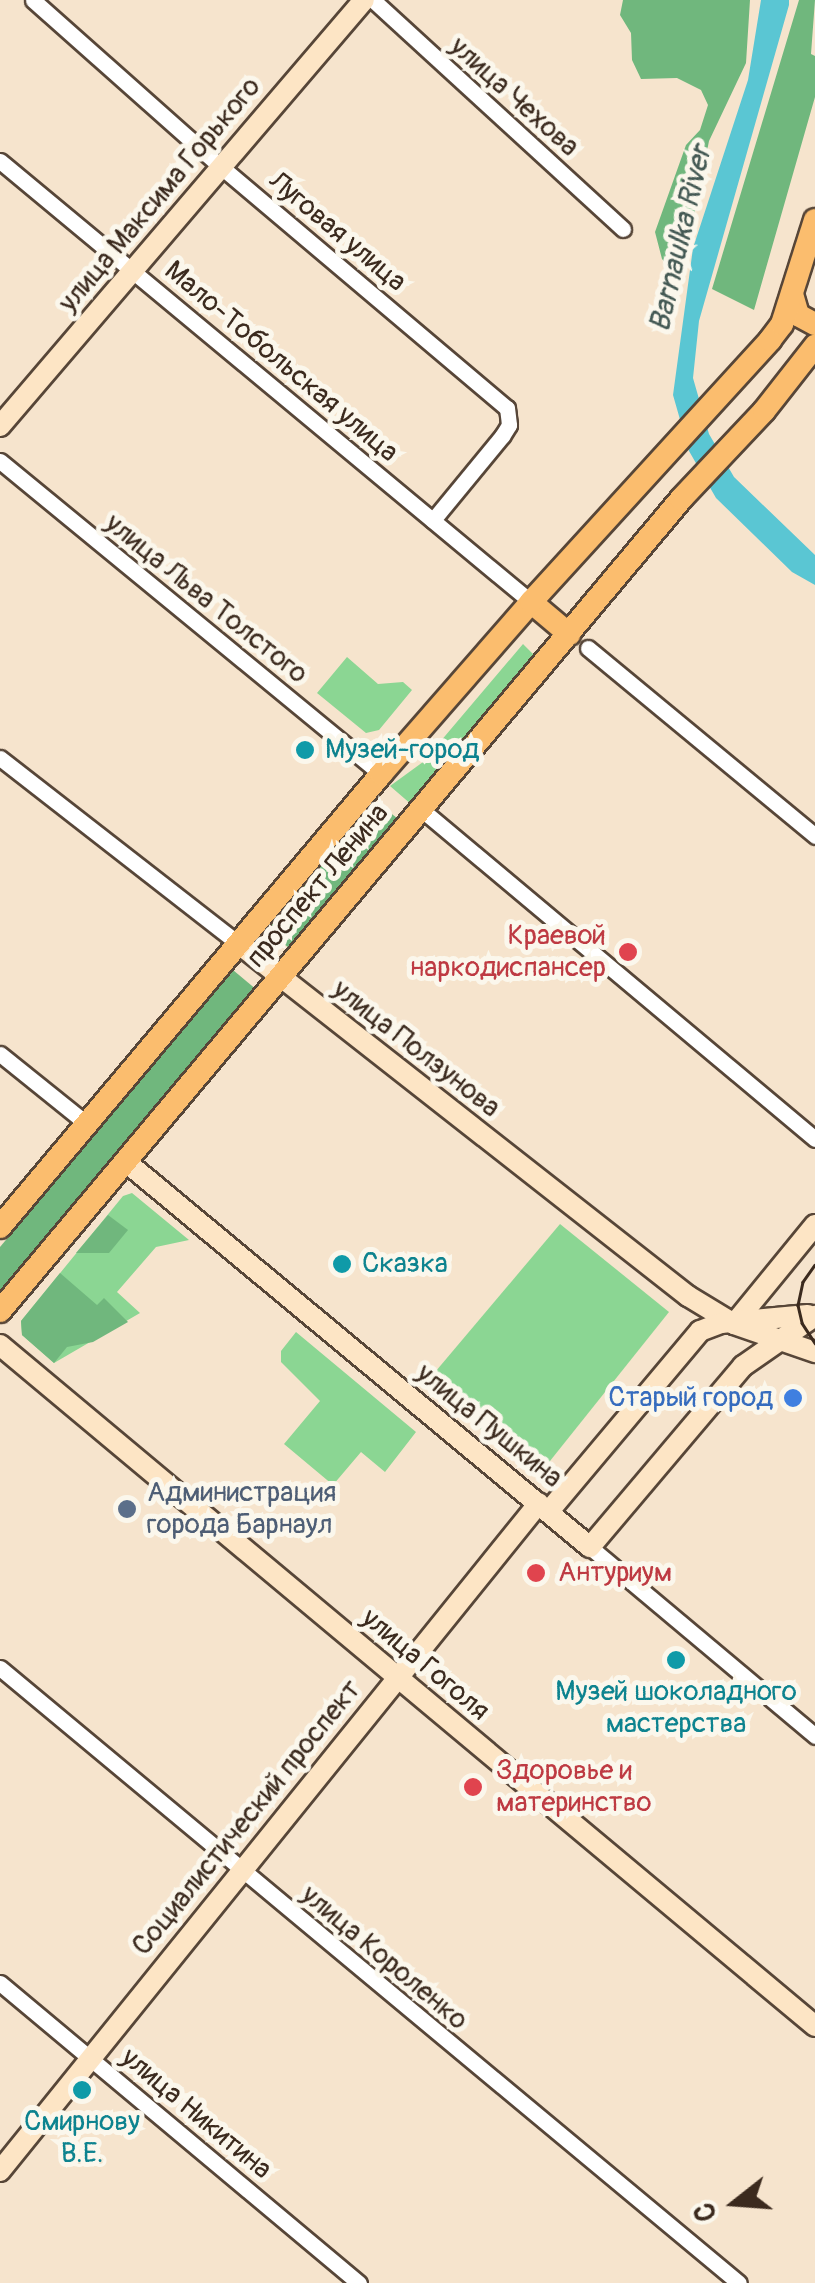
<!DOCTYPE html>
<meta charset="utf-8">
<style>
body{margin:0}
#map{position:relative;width:815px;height:2283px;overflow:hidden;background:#f6e4cd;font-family:Pangolin,sans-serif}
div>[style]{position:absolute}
.green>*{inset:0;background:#8bd693}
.forest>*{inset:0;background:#70b77d}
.water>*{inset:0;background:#5ac6d3}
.roads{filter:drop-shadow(2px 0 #574638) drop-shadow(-2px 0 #574638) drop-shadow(0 2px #574638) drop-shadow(0 -2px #574638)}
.street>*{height:15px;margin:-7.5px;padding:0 7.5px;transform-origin:7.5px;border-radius:7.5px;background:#fff}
.secondary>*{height:20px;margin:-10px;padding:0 10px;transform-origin:10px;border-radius:10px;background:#fde5c5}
.primary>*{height:22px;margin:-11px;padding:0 11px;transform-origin:11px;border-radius:11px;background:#fbbd6e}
.tram>*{height:2.5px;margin:-1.25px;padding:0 1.25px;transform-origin:1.25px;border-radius:1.25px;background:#3b2a1e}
.dots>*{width:28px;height:28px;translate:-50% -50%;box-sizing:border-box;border:5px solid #fbf7ec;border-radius:50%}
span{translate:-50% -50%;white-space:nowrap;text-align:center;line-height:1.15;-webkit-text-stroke:10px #fbf7ec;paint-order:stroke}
.street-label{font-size:28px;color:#3b2a1e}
.culture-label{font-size:28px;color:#0d838f}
.left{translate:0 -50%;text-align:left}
.health-label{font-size:28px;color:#be3a42}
.right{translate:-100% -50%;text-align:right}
.shop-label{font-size:28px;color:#366cbe}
.service-label{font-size:28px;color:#4e5e75}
.water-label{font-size:30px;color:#445954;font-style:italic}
.north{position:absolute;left:685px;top:2153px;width:100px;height:100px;-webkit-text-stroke:8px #fbf7ec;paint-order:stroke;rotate:253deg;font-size:28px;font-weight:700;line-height:40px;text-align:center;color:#3b2a1e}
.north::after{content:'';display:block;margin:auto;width:35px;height:45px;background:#3b2a1e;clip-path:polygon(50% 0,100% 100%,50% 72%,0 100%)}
</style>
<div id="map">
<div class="green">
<i style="clip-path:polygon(523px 644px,535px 656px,412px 805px,390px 786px,423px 762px)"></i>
<i style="clip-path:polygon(347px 657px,378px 684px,403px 682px,412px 690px,379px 730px,366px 733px,317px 693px)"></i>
<i style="clip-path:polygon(132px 1193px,189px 1240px,156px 1247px,117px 1292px,140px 1313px,54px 1363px,22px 1335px,21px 1321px,123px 1196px)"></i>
<i style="clip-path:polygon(560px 1224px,669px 1312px,538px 1476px,425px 1384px)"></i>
<i style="clip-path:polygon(296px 1332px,416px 1432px,385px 1472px,361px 1452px,333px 1485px,284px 1444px,320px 1401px,281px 1362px,281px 1351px)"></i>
</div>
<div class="forest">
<i style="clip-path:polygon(623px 0,750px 0,746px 63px,709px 141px,689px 241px,670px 269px,662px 259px,655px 232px,686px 145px,700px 130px,708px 105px,701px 90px,677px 78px,641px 79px,632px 60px,631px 33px,620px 15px)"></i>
<i style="clip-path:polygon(799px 0,815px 0,811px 54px,815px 56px,815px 97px,754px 310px,712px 289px)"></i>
<i style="clip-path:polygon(375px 801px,397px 818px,289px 948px,267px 930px)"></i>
<i style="clip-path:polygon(233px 970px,257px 990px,0 1295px,0 1247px)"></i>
<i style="clip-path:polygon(108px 1215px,128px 1230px,109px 1253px,76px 1253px)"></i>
<i style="clip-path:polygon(60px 1273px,97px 1305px,104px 1298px,128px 1322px,93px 1342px,67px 1347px,54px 1363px,22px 1335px,21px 1321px)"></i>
</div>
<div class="water">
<i style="clip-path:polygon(761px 0,789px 0,789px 5px,699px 321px,693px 378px,709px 434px,734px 477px,815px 555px,815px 585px,792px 572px,716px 498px,689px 451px,673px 395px,693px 248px,748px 80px)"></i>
</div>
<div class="roads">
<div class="street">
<i style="left:33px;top:0;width:249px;rotate:41.6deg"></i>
<i style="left:219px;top:165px;width:377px;rotate:40.2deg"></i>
<i style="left:507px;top:408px;width:17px;rotate:83deg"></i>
<i style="left:509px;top:425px;width:13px;rotate:122deg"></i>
<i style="left:502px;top:436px;width:109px;rotate:129.4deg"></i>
<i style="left:373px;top:0;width:339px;rotate:42.5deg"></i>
<i style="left:0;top:161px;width:690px;rotate:39.71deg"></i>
<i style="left:0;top:461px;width:493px;rotate:39.4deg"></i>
<i style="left:588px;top:648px;width:295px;rotate:39.6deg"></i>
<i style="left:0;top:758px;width:303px;rotate:37.9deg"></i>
<i style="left:421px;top:809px;width:514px;rotate:39.95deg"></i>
<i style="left:0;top:1054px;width:112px;rotate:38.8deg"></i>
<i style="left:590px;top:1547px;width:294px;rotate:40deg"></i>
<i style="left:0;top:1668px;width:961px;rotate:39.77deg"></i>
<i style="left:0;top:1983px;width:468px;rotate:39.9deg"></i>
</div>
<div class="secondary">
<i style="left:0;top:426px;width:560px;rotate:-49.49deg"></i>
<i style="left:239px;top:944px;width:571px;rotate:38.1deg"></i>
<i style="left:688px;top:1296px;width:54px;rotate:31.3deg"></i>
<i style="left:734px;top:1324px;width:86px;rotate:19.1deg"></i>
<i style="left:125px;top:1161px;width:604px;rotate:39.7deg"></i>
<i style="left:590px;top:1547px;width:237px;rotate:-49.8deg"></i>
<i style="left:743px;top:1366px;width:88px;rotate:-34.8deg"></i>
<i style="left:734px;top:1324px;width:128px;rotate:-50.7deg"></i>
<i style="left:0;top:1345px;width:1062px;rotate:39.88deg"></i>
<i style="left:549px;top:1511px;width:235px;rotate:-50deg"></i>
<i style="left:700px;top:1331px;width:22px;rotate:-21deg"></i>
<i style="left:721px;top:1323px;width:87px;rotate:-5.3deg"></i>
<i style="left:0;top:2171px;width:858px;rotate:-51.1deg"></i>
</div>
<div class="primary">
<i style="left:792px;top:294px;width:22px;rotate:74deg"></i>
<i style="left:798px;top:315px;width:19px;rotate:28deg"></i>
<i style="left:531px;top:602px;width:50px;rotate:40.1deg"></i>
<i style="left:0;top:1227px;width:592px;rotate:-49.93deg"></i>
<i style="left:381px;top:774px;width:228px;rotate:-48.9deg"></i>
<i style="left:531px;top:602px;width:355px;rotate:-47.6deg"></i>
<i style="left:770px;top:340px;width:20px;rotate:-53deg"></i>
<i style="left:782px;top:324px;width:109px;rotate:-72.4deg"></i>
<i style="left:0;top:1311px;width:1060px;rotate:-50.01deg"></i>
<i style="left:681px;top:499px;width:121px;rotate:-46.7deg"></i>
<i style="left:764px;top:411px;width:83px;rotate:-51.9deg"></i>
</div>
</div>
<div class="tram">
<i style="left:815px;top:1265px;width:21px;rotate:125deg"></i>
<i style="left:803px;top:1282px;width:24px;rotate:102deg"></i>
<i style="left:798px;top:1305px;width:18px;rotate:77deg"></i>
<i style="left:802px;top:1323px;width:24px;rotate:57deg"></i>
</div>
<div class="dots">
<i style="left:305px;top:750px;background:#0f9aa8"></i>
<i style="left:628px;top:952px;background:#e0444e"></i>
<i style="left:342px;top:1264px;background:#0f9aa8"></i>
<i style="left:793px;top:1398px;background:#3f7fe0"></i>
<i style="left:127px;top:1509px;background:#5c6f8a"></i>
<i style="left:536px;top:1573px;background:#e0444e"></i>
<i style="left:676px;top:1660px;background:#0f9aa8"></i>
<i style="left:473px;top:1787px;background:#e0444e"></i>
<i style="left:82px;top:2090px;background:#0f9aa8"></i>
</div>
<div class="street-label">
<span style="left:514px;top:97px;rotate:42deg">улица Чехова</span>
<span style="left:160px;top:195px;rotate:-50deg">улица Максима Горького</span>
<span style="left:337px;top:232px;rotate:40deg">Луговая улица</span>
<span style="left:281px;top:362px;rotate:40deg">Мало-Тобольская улица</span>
<span style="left:206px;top:599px;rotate:39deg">улица Льва Толстого</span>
<span style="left:318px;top:886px;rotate:-50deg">проспект Ленина</span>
<span style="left:416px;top:1049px;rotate:38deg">улица Ползунова</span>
<span style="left:489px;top:1426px;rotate:39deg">улица Пушкина</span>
<span style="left:425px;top:1665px;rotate:40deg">улица Гоголя</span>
<span style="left:247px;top:1818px;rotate:-51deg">Социалистический проспект</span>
<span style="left:384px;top:1958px;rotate:40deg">улица Короленко</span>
<span style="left:196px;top:2114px;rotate:40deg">улица Никитина</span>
</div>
<div class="culture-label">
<span class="left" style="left:325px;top:750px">Музей-город</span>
<span class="left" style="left:362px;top:1264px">Сказка</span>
<span style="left:676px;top:1708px">Музей шоколадного<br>мастерства</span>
<span style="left:82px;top:2138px">Смирнову<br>В.Е.</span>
</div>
<div class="health-label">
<span class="right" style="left:606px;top:952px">Краевой<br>наркодиспансер</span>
<span class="left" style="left:558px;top:1573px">Антуриум</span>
<span class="left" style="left:496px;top:1787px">Здоровье и<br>материнство</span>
</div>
<div class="shop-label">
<span class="right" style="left:773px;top:1398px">Старый город</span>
</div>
<div class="service-label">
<span class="left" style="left:147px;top:1509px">Администрация<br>города Барнаул</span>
</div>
<div class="water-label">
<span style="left:681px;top:239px;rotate:-77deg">Barnaulka River</span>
</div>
<div class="north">С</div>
</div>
